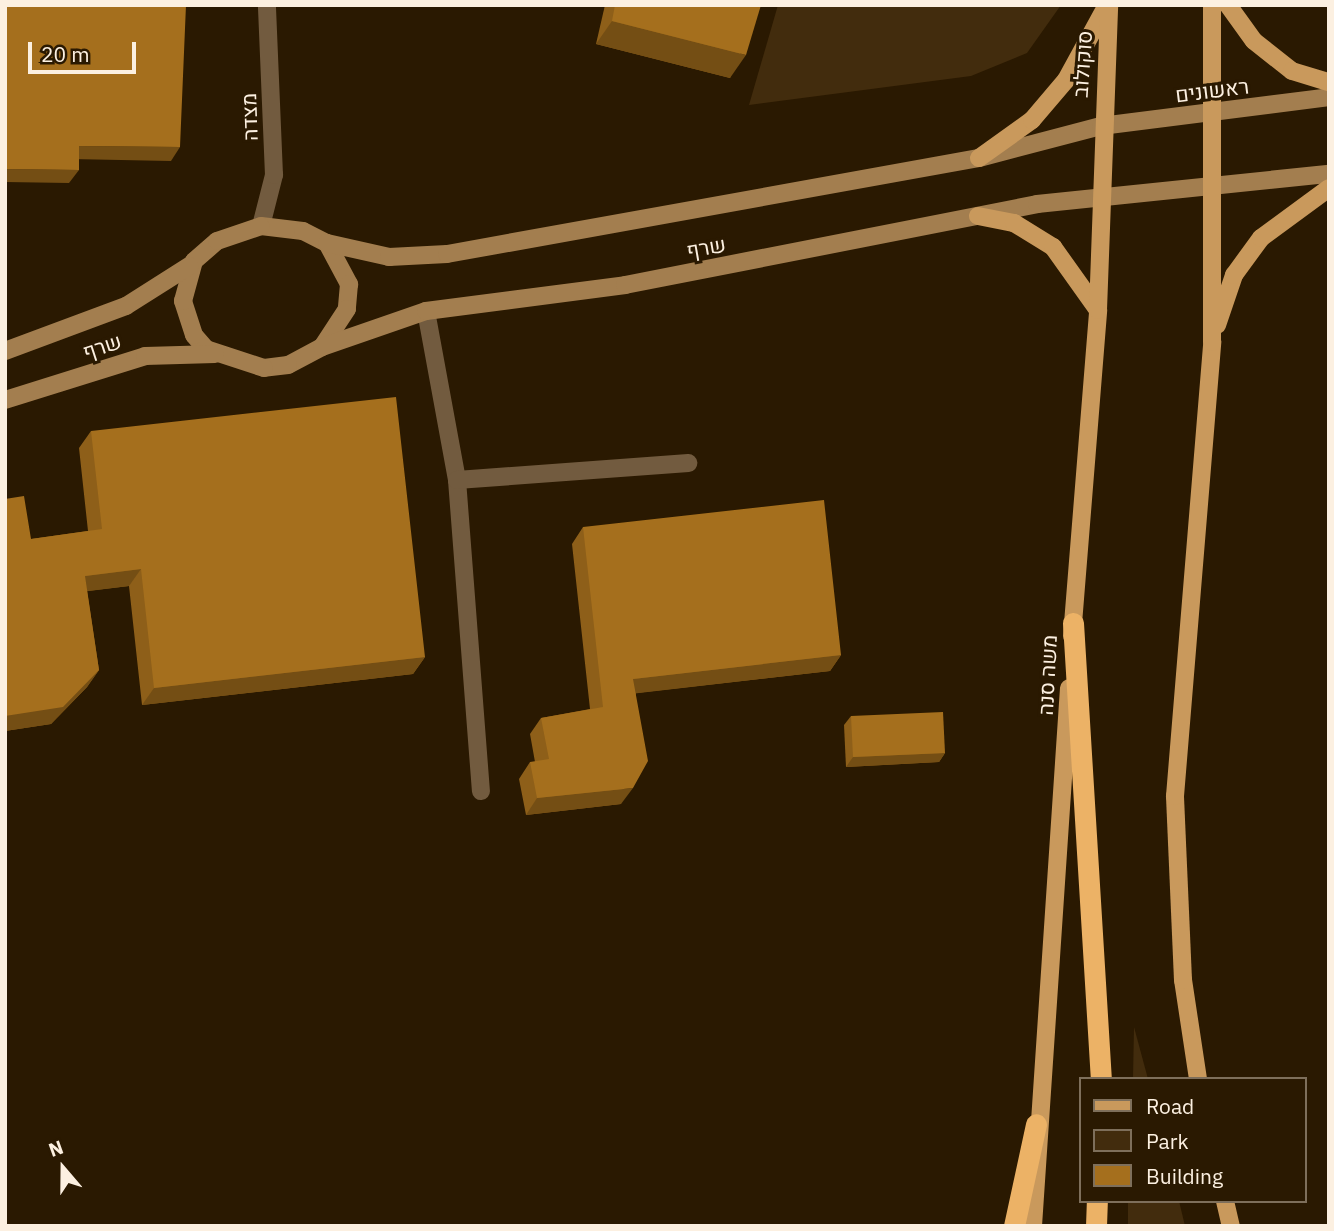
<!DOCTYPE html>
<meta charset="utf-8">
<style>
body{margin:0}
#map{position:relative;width:1334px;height:1231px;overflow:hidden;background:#2a1901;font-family:"IBM Plex Sans",Heebo,sans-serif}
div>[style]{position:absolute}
.green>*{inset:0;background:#422c0d}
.lane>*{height:18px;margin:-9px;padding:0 9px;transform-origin:9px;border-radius:9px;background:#725b3f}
.street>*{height:18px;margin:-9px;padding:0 9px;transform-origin:9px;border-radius:9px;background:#725b3f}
.secondary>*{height:18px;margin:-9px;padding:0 9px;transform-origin:9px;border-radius:9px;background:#a37e4f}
.primary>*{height:18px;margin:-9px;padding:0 9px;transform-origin:9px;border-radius:9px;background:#c9995c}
.highway>*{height:21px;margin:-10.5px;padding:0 10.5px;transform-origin:10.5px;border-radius:10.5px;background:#ecb266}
.wall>*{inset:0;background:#8e5f19}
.shaded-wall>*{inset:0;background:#744e14}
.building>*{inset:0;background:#a56f1d}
span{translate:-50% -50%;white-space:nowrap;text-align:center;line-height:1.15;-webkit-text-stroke:6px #2a1901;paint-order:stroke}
.street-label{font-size:21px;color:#fcf0e1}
.frame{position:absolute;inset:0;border:7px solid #fcf0e1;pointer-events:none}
.legend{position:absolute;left:1079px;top:1077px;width:228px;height:126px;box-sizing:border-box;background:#2a1901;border:2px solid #7e6f5b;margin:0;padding:9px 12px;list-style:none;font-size:21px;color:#fcf0e1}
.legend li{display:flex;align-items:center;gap:14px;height:35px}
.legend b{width:35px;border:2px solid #7e6f5b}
.north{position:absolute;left:28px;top:1133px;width:70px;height:70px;-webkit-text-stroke:5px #2a1901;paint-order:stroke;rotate:340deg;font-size:19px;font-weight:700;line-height:28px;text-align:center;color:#fcf0e1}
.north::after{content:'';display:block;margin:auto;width:24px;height:32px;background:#fcf0e1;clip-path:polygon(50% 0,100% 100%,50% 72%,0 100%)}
.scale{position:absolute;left:28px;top:42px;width:108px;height:32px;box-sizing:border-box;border:4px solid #fcf0e1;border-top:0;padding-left:9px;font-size:21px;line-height:24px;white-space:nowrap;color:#fcf0e1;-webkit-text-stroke:5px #2a1901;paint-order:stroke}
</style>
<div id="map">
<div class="green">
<i style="clip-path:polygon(778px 5px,1061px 5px,1027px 53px,971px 76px,749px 105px)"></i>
<i style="clip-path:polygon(1134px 1027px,1148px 1079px,1133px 1079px)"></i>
<i style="clip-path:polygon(1128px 1201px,1179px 1201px,1185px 1226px,1128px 1226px)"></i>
</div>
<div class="lane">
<i style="left:426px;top:311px;width:172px;rotate:79.6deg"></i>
<i style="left:457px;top:480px;width:312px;rotate:85.6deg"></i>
<i style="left:457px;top:480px;width:232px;rotate:-4.2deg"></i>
</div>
<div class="street">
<i style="left:261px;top:226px;width:53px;rotate:-75.7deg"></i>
<i style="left:274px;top:175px;width:170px;rotate:-92.4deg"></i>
</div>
<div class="secondary">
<i style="left:261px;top:226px;width:42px;rotate:6.8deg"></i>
<i style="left:303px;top:231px;width:27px;rotate:27deg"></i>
<i style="left:327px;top:243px;width:47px;rotate:61.8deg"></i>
<i style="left:349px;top:284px;width:25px;rotate:95deg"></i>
<i style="left:347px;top:309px;width:45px;rotate:123.3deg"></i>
<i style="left:322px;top:347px;width:38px;rotate:152deg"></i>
<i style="left:288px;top:365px;width:24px;rotate:173deg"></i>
<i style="left:264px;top:368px;width:61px;rotate:-161.9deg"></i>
<i style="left:206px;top:349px;width:18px;rotate:-131deg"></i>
<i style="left:194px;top:335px;width:36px;rotate:-108deg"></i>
<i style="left:183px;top:301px;width:41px;rotate:-74.6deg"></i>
<i style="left:194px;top:261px;width:30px;rotate:-41deg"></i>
<i style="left:217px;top:241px;width:46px;rotate:-18.8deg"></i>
<i style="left:327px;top:243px;width:64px;rotate:12.7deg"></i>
<i style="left:389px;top:257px;width:58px;rotate:-3deg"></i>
<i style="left:447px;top:254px;width:541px;rotate:-10.23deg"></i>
<i style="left:979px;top:158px;width:126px;rotate:-14.7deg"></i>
<i style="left:1101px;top:126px;width:230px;rotate:-7.2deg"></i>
<i style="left:322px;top:347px;width:110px;rotate:-19.1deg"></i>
<i style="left:426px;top:311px;width:201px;rotate:-7.4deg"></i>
<i style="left:625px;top:285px;width:420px;rotate:-11.1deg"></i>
<i style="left:1037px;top:204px;width:294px;rotate:-5.9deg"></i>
<i style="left:5px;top:351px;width:129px;rotate:-20.4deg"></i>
<i style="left:126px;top:306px;width:75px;rotate:-32.4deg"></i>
<i style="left:5px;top:400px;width:147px;rotate:-17.4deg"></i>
<i style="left:145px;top:356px;width:70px;rotate:-1.6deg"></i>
</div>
<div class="primary">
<i style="left:1228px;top:5px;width:44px;rotate:54.2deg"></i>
<i style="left:1254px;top:41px;width:48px;rotate:38.3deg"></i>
<i style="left:1292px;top:71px;width:39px;rotate:17deg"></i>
<i style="left:979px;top:158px;width:65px;rotate:-35.6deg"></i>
<i style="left:1032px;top:120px;width:52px;rotate:-49.6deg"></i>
<i style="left:1066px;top:80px;width:85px;rotate:-61.3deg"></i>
<i style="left:978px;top:216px;width:37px;rotate:11deg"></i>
<i style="left:1014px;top:223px;width:46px;rotate:31.6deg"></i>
<i style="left:1053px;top:247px;width:77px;rotate:54.5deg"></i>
<i style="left:1217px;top:325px;width:53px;rotate:-71.2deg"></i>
<i style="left:1234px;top:275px;width:46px;rotate:-53.9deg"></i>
<i style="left:1261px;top:238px;width:84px;rotate:-36.3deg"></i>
<i style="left:1072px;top:636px;width:327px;rotate:-85.4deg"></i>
<i style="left:1098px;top:310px;width:305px;rotate:-87.9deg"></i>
<i style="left:1198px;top:1079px;width:100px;rotate:-98.6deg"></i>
<i style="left:1183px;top:980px;width:184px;rotate:-92.5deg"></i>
<i style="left:1175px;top:796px;width:456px;rotate:-85.3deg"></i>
<i style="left:1212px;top:342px;width:337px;rotate:-90deg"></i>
<i style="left:1225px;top:1201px;width:26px;rotate:77deg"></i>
<i style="left:1033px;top:1226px;width:539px;rotate:-86.17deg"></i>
</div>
<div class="highway">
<i style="left:1073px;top:623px;width:457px;rotate:86.5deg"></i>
<i style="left:1014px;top:1226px;width:104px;rotate:-77.8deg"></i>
<i style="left:1096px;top:1226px;width:25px;rotate:-88deg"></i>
</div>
<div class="wall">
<i style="clip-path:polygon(605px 5px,761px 5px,730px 78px,596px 44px)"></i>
<i style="clip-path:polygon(91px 431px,425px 657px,413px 674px,142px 705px,129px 586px,87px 591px,99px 670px,87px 687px,51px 724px,5px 731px,5px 499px,31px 539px,88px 531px,79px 448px)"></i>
<i style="clip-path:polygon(583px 527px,841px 655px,830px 671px,636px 693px,621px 804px,526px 815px,519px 779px,530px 762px,535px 762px,530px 734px,541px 718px,590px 709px,572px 544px)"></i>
<i style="clip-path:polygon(851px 716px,945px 753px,939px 762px,846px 767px,844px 725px)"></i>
</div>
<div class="shaded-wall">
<i style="clip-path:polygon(612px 21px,746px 55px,730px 78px,596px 44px)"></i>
<i style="clip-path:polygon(79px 146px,180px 147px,171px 161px,70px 159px)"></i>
<i style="clip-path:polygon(5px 169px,79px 170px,69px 183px,5px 182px)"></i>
<i style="clip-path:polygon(141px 569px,129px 586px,73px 593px,85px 576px)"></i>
<i style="clip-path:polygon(841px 655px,830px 671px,622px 695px,633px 679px)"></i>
<i style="clip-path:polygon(425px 657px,413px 674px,142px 705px,154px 688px)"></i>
<i style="clip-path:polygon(99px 670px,87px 687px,51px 724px,5px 731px,5px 716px)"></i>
<i style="clip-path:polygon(945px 753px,939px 762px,846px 767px,853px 757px)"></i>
<i style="clip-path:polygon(633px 788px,621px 804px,526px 815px,537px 798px)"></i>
</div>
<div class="building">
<i style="clip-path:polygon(5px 5px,186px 5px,180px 147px,79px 146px,79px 170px,5px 169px)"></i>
<i style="clip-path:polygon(615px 5px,761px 5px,746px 55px,612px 21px)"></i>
<i style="clip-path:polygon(396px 397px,425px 657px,154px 688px,141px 569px,85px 576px,99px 670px,63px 707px,5px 716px,5px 499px,24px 496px,31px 539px,102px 529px,91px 431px)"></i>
<i style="clip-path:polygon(824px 500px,841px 655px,633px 679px,648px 761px,633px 788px,537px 798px,530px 762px,549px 759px,541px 718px,603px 707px,583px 527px)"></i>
<i style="clip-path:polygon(943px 712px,945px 753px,853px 757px,851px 716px)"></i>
</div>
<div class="street-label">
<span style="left:1082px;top:64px;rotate:-86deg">סוקולוב</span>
<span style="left:1212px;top:90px;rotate:-7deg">ראשונים</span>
<span style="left:249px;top:117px;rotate:-92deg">מצדה</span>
<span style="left:706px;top:247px;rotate:-10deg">שרף</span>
<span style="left:102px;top:346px;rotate:-18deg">שרף</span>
<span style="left:1047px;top:675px;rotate:-87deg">משה סנה</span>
</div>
<div class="frame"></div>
<ul class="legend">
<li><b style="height:9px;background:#c9995c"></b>Road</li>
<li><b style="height:19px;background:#422c0d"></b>Park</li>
<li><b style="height:19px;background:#a56f1d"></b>Building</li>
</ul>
<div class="north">N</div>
<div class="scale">20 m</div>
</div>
